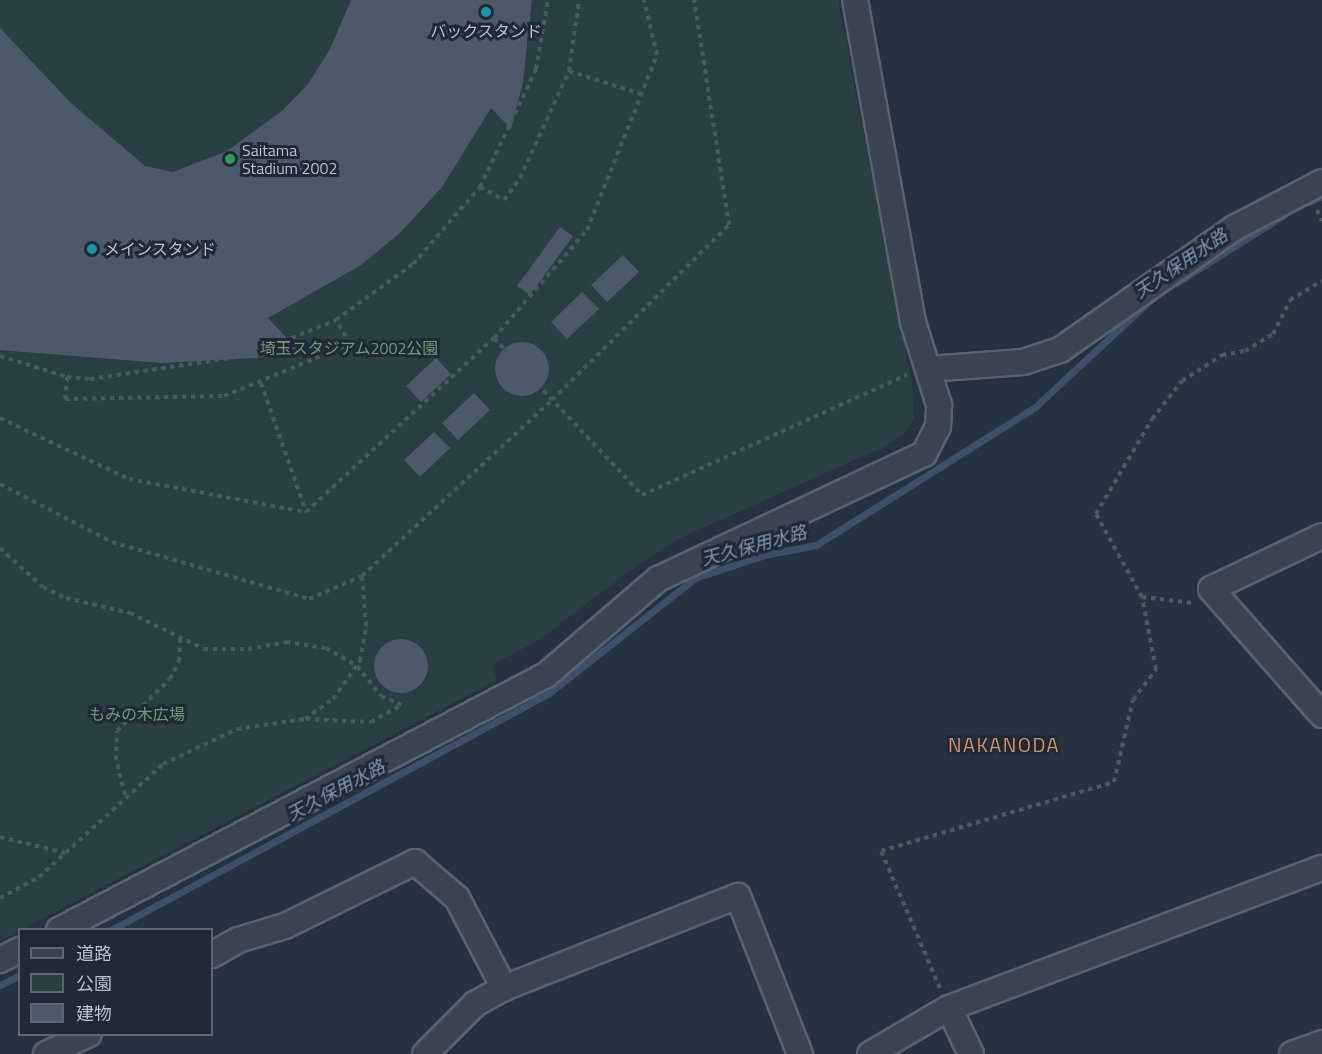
<!DOCTYPE html>
<meta charset="utf-8">
<style>
body{margin:0}
#map{position:relative;width:1322px;height:1054px;overflow:hidden;background:#273240;font-family:"Titillium Web","Noto Sans JP",sans-serif}
div>[style]{position:absolute}
.green>*{inset:0;background:#293f41}
.stream>*{height:7px;margin:-3.5px;padding:0 3.5px;transform-origin:3.5px;border-radius:3.5px;background:#3e5068}
.building>*{inset:0;background:#4d5968}
.round{border-radius:50%}
.path>*{height:4px;margin-top:-2px;transform-origin:0;background:repeating-linear-gradient(90deg,#475b5e 0 4.5px,transparent 0 9px)}
.roads{filter:drop-shadow(2px 0 #59626d) drop-shadow(-2px 0 #59626d) drop-shadow(0 2px #59626d) drop-shadow(0 -2px #59626d)}
.minor>*{height:24px;margin:-12px;padding:0 12px;transform-origin:12px;border-radius:12px;background:#3b4450}
.dots>*{width:16px;height:16px;translate:-50% -50%;box-sizing:border-box;border:3px solid #202935;border-radius:50%}
span{translate:-50% -50%;white-space:nowrap;text-align:center;line-height:1.15;-webkit-text-stroke:6px #202935;paint-order:stroke}
.poi-label{font-size:16px;color:#b8bfca}
.left{translate:0 -50%;text-align:left}
.park-label{font-size:16px;color:#709a78}
.water-label{font-size:18px;color:#8196b0;font-style:italic}
.quarter-label{font-size:20px;color:#d1956c;letter-spacing:1.5px}
.legend{position:absolute;left:18px;top:928px;width:195px;height:108px;box-sizing:border-box;background:#202935;border:2px solid #5d6571;margin:0;padding:8px 10px;list-style:none;font-size:18px;color:#b8bfca}
.legend li{display:flex;align-items:center;gap:12px;height:30px}
.legend b{width:30px;border:2px solid #5d6571}
</style>
<div id="map">
<div class="green">
<i style="clip-path:polygon(0 0,838px 0,912px 383px,914px 418px,904px 434px,886px 446px,685px 536px,640px 563px,539px 640px,492px 665px,497px 680px,0 941px)"></i>
</div>
<div class="stream">
<i style="left:1309px;top:202px;width:14px;rotate:-25deg"></i>
<i style="left:1176px;top:283px;width:128px;rotate:-32.2deg"></i>
<i style="left:111px;top:930px;width:498px;rotate:-28.4deg"></i>
<i style="left:549px;top:693px;width:186px;rotate:-38.2deg"></i>
<i style="left:695px;top:578px;width:73px;rotate:-18.4deg"></i>
<i style="left:764px;top:555px;width:53px;rotate:-10.9deg"></i>
<i style="left:816px;top:545px;width:259px;rotate:-32.2deg"></i>
<i style="left:1035px;top:407px;width:157px;rotate:-42.9deg"></i>
<i style="left:0;top:985px;width:22px;rotate:-27deg"></i>
</div>
<div class="building">
<i style="clip-path:polygon(351px 0,532px 0,523px 82px,511px 129px,491px 108px,442px 187px,400px 233px,361px 265px,268px 318px,297px 349px,256px 358px,161px 363px,0 350px,0 28px,71px 103px,145px 166px,173px 172px,227px 151px,283px 110px,308px 84px,330px 49px)"></i>
<i style="clip-path:polygon(560px 227px,573px 236px,530px 295px,517px 286px)"></i>
<i style="clip-path:polygon(623px 255px,639px 272px,607px 302px,591px 285px)"></i>
<i style="clip-path:polygon(582px 292px,599px 309px,567px 339px,551px 322px)"></i>
<i class="round" style="left:495px;top:342px;width:54px;height:54px"></i>
<i style="clip-path:polygon(436px 358px,451px 374px,421px 402px,406px 386px)"></i>
<i style="clip-path:polygon(474px 393px,490px 410px,458px 440px,442px 423px)"></i>
<i style="clip-path:polygon(434px 432px,450px 448px,420px 477px,404px 460px)"></i>
<i class="round" style="left:374px;top:639px;width:54px;height:54px"></i>
</div>
<div class="path">
<i style="left:569px;top:71px;width:76px;rotate:17.7deg"></i>
<i style="left:480px;top:187px;width:27px;rotate:28deg"></i>
<i style="left:504px;top:200px;width:27px;rotate:-54deg"></i>
<i style="left:520px;top:178px;width:118px;rotate:-65.4deg"></i>
<i style="left:569px;top:71px;width:72px;rotate:-82deg"></i>
<i style="left:1317px;top:210px;width:12px;rotate:66deg"></i>
<i style="left:494px;top:338px;width:216px;rotate:46.7deg"></i>
<i style="left:642px;top:495px;width:291px;rotate:-24.4deg"></i>
<i style="left:0;top:356px;width:70px;rotate:17.4deg"></i>
<i style="left:67px;top:377px;width:23px;rotate:5deg"></i>
<i style="left:90px;top:379px;width:162px;rotate:-8.5deg"></i>
<i style="left:250px;top:355px;width:93px;rotate:-22.1deg"></i>
<i style="left:336px;top:320px;width:95px;rotate:-36deg"></i>
<i style="left:413px;top:264px;width:102px;rotate:-49deg"></i>
<i style="left:480px;top:187px;width:131px;rotate:-64.6deg"></i>
<i style="left:536px;top:69px;width:70px;rotate:-80.1deg"></i>
<i style="left:67px;top:377px;width:22px;rotate:95deg"></i>
<i style="left:65px;top:399px;width:159px;rotate:-1.1deg"></i>
<i style="left:224px;top:396px;width:136px;rotate:-22.4deg"></i>
<i style="left:350px;top:344px;width:28px;rotate:-120deg"></i>
<i style="left:261px;top:383px;width:137px;rotate:70.8deg"></i>
<i style="left:0;top:418px;width:143px;rotate:25.3deg"></i>
<i style="left:129px;top:479px;width:180px;rotate:10.6deg"></i>
<i style="left:306px;top:512px;width:256px;rotate:-42.8deg"></i>
<i style="left:494px;top:338px;width:143px;rotate:-49.3deg"></i>
<i style="left:587px;top:230px;width:188px;rotate:-68.2deg"></i>
<i style="left:657px;top:55px;width:57px;rotate:-103.3deg"></i>
<i style="left:0;top:484px;width:126px;rotate:27.4deg"></i>
<i style="left:112px;top:542px;width:205px;rotate:16.1deg"></i>
<i style="left:309px;top:599px;width:58px;rotate:-23.5deg"></i>
<i style="left:362px;top:576px;width:259px;rotate:-42.8deg"></i>
<i style="left:552px;top:400px;width:249px;rotate:-44.7deg"></i>
<i style="left:729px;top:225px;width:228px;rotate:-98.8deg"></i>
<i style="left:0;top:548px;width:58px;rotate:42.2deg"></i>
<i style="left:43px;top:587px;width:25px;rotate:26deg"></i>
<i style="left:66px;top:598px;width:66px;rotate:13.2deg"></i>
<i style="left:130px;top:613px;width:82px;rotate:25.9deg"></i>
<i style="left:204px;top:649px;width:44px"></i>
<i style="left:248px;top:649px;width:39px;rotate:-10deg"></i>
<i style="left:286px;top:642px;width:40px;rotate:8.5deg"></i>
<i style="left:326px;top:648px;width:36px;rotate:30deg"></i>
<i style="left:357px;top:666px;width:38px;rotate:51deg"></i>
<i style="left:381px;top:696px;width:23px;rotate:23deg"></i>
<i style="left:1142px;top:597px;width:95px;rotate:-119deg"></i>
<i style="left:1096px;top:514px;width:110px;rotate:-59.5deg"></i>
<i style="left:1152px;top:419px;width:48px;rotate:-51.7deg"></i>
<i style="left:1182px;top:381px;width:48px;rotate:-33deg"></i>
<i style="left:1222px;top:355px;width:23px;rotate:-10deg"></i>
<i style="left:1245px;top:351px;width:33px;rotate:-31deg"></i>
<i style="left:1273px;top:334px;width:38px;rotate:-63deg"></i>
<i style="left:1290px;top:300px;width:37px;rotate:-31deg"></i>
<i style="left:306px;top:719px;width:65px;rotate:2.6deg"></i>
<i style="left:371px;top:722px;width:35px;rotate:-29deg"></i>
<i style="left:125px;top:795px;width:36px;rotate:-104deg"></i>
<i style="left:116px;top:760px;width:29px;rotate:-88deg"></i>
<i style="left:117px;top:731px;width:74px;rotate:-44.5deg"></i>
<i style="left:170px;top:679px;width:20px;rotate:-63deg"></i>
<i style="left:179px;top:661px;width:22px;rotate:-87deg"></i>
<i style="left:0;top:837px;width:68px;rotate:13.6deg"></i>
<i style="left:0;top:898px;width:44px;rotate:-28.3deg"></i>
<i style="left:39px;top:877px;width:168px;rotate:-42.3deg"></i>
<i style="left:163px;top:764px;width:82px;rotate:-25.3deg"></i>
<i style="left:237px;top:729px;width:69px;rotate:-8.4deg"></i>
<i style="left:305px;top:719px;width:34px;rotate:-36deg"></i>
<i style="left:333px;top:699px;width:47px;rotate:-54.6deg"></i>
<i style="left:360px;top:661px;width:36px;rotate:-80deg"></i>
<i style="left:366px;top:626px;width:50px;rotate:-94.6deg"></i>
<i style="left:940px;top:988px;width:149px;rotate:-113.3deg"></i>
<i style="left:881px;top:851px;width:243px;rotate:-16.5deg"></i>
<i style="left:1114px;top:782px;width:84px;rotate:-77deg"></i>
<i style="left:1133px;top:700px;width:39px;rotate:-53deg"></i>
<i style="left:1156px;top:669px;width:73px;rotate:-101deg"></i>
<i style="left:1142px;top:597px;width:52px;rotate:6.6deg"></i>
</div>
<div class="roads">
<div class="minor">
<i style="left:928px;top:369px;width:95px;rotate:-4.2deg"></i>
<i style="left:1023px;top:362px;width:39px;rotate:-18deg"></i>
<i style="left:1060px;top:350px;width:213px;rotate:-35deg"></i>
<i style="left:1234px;top:228px;width:99px;rotate:-27.6deg"></i>
<i style="left:1322px;top:536px;width:123px;rotate:154.5deg"></i>
<i style="left:1211px;top:589px;width:168px;rotate:48.6deg"></i>
<i style="left:59px;top:930px;width:550px;rotate:-27.64deg"></i>
<i style="left:546px;top:675px;width:148px;rotate:-40.6deg"></i>
<i style="left:658px;top:579px;width:294px;rotate:-25.2deg"></i>
<i style="left:924px;top:454px;width:30px;rotate:-63deg"></i>
<i style="left:938px;top:427px;width:22px;rotate:-87deg"></i>
<i style="left:939px;top:405px;width:87px;rotate:-107.4deg"></i>
<i style="left:913px;top:322px;width:327px;rotate:-100.2deg"></i>
<i style="left:212px;top:955px;width:30px;rotate:-30deg"></i>
<i style="left:238px;top:940px;width:49px;rotate:-16.6deg"></i>
<i style="left:285px;top:926px;width:145px;rotate:-26.2deg"></i>
<i style="left:415px;top:862px;width:55px;rotate:40.6deg"></i>
<i style="left:457px;top:898px;width:102px;rotate:62.4deg"></i>
<i style="left:0;top:960px;width:22px;rotate:-27deg"></i>
<i style="left:949px;top:1008px;width:51px;rotate:64.4deg"></i>
<i style="left:46px;top:1054px;width:47px;rotate:-24.9deg"></i>
<i style="left:425px;top:1054px;width:71px;rotate:-45deg"></i>
<i style="left:475px;top:1004px;width:33px;rotate:-29deg"></i>
<i style="left:504px;top:988px;width:251px;rotate:-21.5deg"></i>
<i style="left:738px;top:896px;width:170px;rotate:68.6deg"></i>
<i style="left:870px;top:1054px;width:91px;rotate:-30.2deg"></i>
<i style="left:949px;top:1008px;width:398px;rotate:-20.6deg"></i>
<i style="left:1292px;top:1054px;width:32px;rotate:-20deg"></i>
</div>
</div>
<div class="dots">
<i style="left:486px;top:12px;background:#0f9aa8"></i>
<i style="left:230px;top:159px;background:#2e9e5b"></i>
<i style="left:92px;top:249px;background:#0f9aa8"></i>
</div>
<div class="poi-label">
<span style="left:486px;top:31px">バックスタンド</span>
<span class="left" style="left:242px;top:159px">Saitama<br>Stadium 2002</span>
<span class="left" style="left:104px;top:249px">メインスタンド</span>
</div>
<div class="park-label">
<span style="left:349px;top:348px">埼玉スタジアム2002公園</span>
<span style="left:137px;top:714px">もみの木広場</span>
</div>
<div class="water-label">
<span style="left:1181px;top:264px;rotate:-34deg">天久保用水路</span>
<span style="left:754px;top:546px;rotate:-15deg">天久保用水路</span>
<span style="left:336px;top:791px;rotate:-28deg">天久保用水路</span>
</div>
<div class="quarter-label">
<span style="left:1004px;top:744px">NAKANODA</span>
</div>
<ul class="legend">
<li><b style="height:8px;background:#3b4450"></b>道路</li>
<li><b style="height:16px;background:#293f41"></b>公園</li>
<li><b style="height:16px;background:#4d5968"></b>建物</li>
</ul>
</div>
